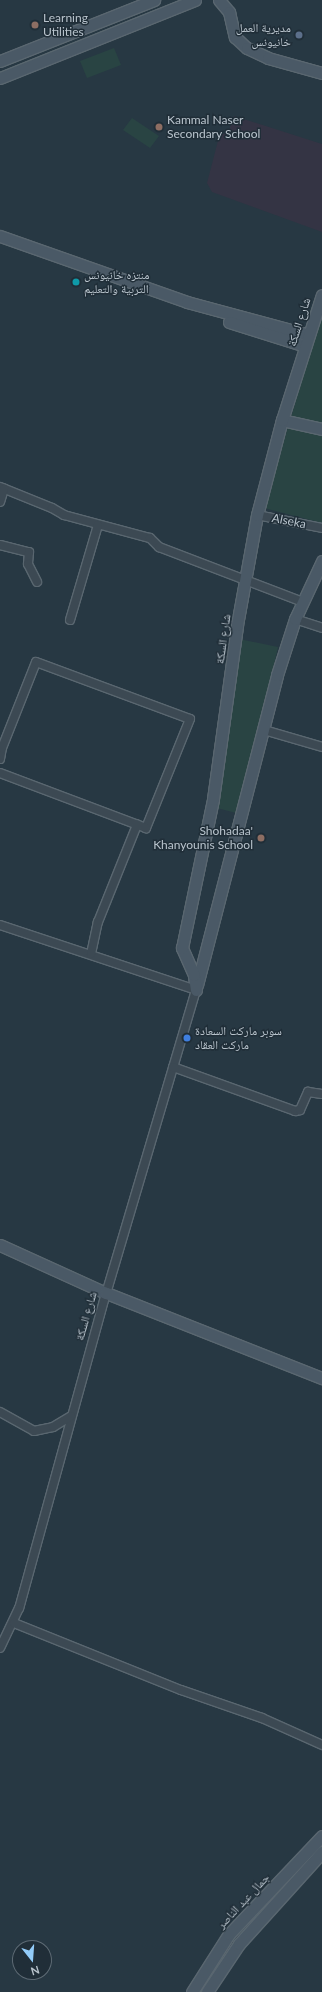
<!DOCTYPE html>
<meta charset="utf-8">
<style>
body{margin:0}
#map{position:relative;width:322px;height:1992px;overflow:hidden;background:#273843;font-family:Lato,"Noto Naskh Arabic",sans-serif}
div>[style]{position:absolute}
.medical>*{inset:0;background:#343444}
.green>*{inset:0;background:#294443}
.roads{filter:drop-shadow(1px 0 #5a6770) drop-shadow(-1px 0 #5a6770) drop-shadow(0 1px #5a6770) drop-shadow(0 -1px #5a6770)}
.minor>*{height:8px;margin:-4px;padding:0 4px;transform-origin:4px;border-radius:4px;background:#3c4953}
.secondary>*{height:11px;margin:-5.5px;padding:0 5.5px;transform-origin:5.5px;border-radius:5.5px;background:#4a5966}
.dots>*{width:11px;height:11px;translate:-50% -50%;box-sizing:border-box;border:2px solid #202e38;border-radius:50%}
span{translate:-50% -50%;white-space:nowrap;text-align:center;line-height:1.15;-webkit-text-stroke:3px #202e38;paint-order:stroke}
.poi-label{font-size:12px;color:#b9c4cd}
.left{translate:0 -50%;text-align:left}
.right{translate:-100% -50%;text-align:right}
.street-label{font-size:12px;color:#b9c4cd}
.north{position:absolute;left:12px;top:1940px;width:40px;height:40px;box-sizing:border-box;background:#202e38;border:1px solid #5d6a74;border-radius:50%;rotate:163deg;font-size:11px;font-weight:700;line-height:16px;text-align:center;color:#b9c4cd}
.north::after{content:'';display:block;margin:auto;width:14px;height:18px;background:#92cbf8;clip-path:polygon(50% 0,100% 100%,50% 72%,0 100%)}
</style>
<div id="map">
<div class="medical">
<i style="clip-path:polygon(234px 116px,322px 144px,322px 232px,212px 192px,207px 183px,219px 137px,229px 130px)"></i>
</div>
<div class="green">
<i style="clip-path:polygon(114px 48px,121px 65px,87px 78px,80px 61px)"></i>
<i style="clip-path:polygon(132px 118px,159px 136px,150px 148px,123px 130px)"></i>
<i style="clip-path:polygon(322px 313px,322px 523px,264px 508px)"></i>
<i style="clip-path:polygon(239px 639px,278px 647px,240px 814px,213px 807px)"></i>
</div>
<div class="roads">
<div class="minor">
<i style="left:0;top:487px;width:56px;rotate:22deg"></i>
<i style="left:52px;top:508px;width:14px;rotate:30deg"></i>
<i style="left:64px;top:515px;width:89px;rotate:15deg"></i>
<i style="left:150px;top:538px;width:13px;rotate:45deg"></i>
<i style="left:159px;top:547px;width:154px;rotate:20.9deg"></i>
<i style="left:0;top:502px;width:14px;rotate:-73deg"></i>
<i style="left:257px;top:515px;width:66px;rotate:11.3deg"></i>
<i style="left:0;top:545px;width:30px;rotate:14deg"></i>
<i style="left:29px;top:552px;width:12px;rotate:95deg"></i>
<i style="left:28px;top:564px;width:20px;rotate:63deg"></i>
<i style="left:295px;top:619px;width:28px;rotate:18deg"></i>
<i style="left:70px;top:620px;width:99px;rotate:-73.6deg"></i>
<i style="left:264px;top:730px;width:60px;rotate:16.3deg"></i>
<i style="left:0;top:759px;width:11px;rotate:-80deg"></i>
<i style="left:2px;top:748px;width:92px;rotate:-68.4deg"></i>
<i style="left:36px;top:662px;width:164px;rotate:20.3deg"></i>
<i style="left:190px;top:719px;width:118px;rotate:112deg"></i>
<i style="left:146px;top:828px;width:156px;rotate:-159.4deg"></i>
<i style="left:0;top:925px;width:206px;rotate:18.3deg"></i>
<i style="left:196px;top:990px;width:316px;rotate:106.5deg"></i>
<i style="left:106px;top:1293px;width:327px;rotate:105.4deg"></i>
<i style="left:19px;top:1608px;width:44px;rotate:115.4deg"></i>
<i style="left:91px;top:954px;width:33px;rotate:-78deg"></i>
<i style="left:98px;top:922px;width:105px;rotate:-68.1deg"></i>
<i style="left:173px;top:1067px;width:130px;rotate:19.8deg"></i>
<i style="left:295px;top:1111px;width:5px;rotate:-11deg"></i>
<i style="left:300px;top:1110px;width:20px;rotate:-66deg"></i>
<i style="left:308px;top:1092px;width:14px;rotate:8deg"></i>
<i style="left:0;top:1412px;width:39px;rotate:29deg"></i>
<i style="left:34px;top:1431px;width:19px;rotate:-12deg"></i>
<i style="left:53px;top:1427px;width:21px;rotate:-31deg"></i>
<i style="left:14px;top:1623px;width:180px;rotate:21.9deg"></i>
<i style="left:181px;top:1690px;width:86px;rotate:19.1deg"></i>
<i style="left:262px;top:1718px;width:66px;rotate:24.2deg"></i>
</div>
<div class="secondary">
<i style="left:219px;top:0;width:16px;rotate:50deg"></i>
<i style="left:229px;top:12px;width:26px;rotate:77deg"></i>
<i style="left:235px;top:37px;width:16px;rotate:43deg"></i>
<i style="left:247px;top:48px;width:23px;rotate:25deg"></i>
<i style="left:268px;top:58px;width:56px;rotate:15.5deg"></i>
<i style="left:0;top:61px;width:166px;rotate:-21.6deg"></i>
<i style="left:0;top:78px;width:210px;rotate:-21.8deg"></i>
<i style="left:0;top:236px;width:198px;rotate:19.4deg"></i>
<i style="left:187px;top:302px;width:126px;rotate:15.1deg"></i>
<i style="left:229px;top:322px;width:80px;rotate:17.5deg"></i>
<i style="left:282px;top:420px;width:41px;rotate:12.7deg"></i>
<i style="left:197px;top:985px;width:320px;rotate:-75.5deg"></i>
<i style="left:277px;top:675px;width:59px;rotate:-72.2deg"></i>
<i style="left:295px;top:619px;width:64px;rotate:-65deg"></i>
<i style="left:196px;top:990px;width:15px;rotate:-98deg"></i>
<i style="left:194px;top:975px;width:30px;rotate:-114deg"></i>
<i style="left:182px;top:948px;width:152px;rotate:-78.2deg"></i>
<i style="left:213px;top:799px;width:176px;rotate:-82.1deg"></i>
<i style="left:237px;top:625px;width:112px;rotate:-79.7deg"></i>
<i style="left:257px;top:515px;width:98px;rotate:-75.3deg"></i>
<i style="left:282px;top:420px;width:131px;rotate:-72.3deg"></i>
<i style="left:0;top:1245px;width:116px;rotate:24.4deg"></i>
<i style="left:106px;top:1293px;width:232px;rotate:21.5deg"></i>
<i style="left:192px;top:1992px;width:69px;rotate:-57.5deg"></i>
<i style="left:229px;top:1934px;width:135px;rotate:-46.5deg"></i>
<i style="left:207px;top:1992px;width:58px;rotate:-56.3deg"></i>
<i style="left:239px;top:1944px;width:124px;rotate:-47.9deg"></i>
</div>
</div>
<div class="dots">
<i style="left:35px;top:25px;background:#8d6e63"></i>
<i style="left:299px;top:35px;background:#5c6f8a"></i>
<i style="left:159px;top:127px;background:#8d6e63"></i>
<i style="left:76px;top:282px;background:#0f9aa8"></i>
<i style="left:261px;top:838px;background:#8d6e63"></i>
<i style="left:187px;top:1038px;background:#3f7fe0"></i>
</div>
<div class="poi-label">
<span class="left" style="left:43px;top:25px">Learning<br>Utilities</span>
<span class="right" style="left:291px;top:35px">مديرية العمل<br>خانيونس</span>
<span class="left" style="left:167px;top:127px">Kammal Naser<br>Secondary School</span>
<span class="left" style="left:84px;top:282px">منتزه خانيونس<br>التربية والتعليم</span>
<span class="right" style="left:253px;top:838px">Shohadaa'<br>Khanyounis School</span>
<span class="left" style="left:195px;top:1038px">سوبر ماركت السعادة<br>ماركت العقاد</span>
</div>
<div class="street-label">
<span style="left:299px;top:322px;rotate:-72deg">شارع السكة</span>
<span style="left:289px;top:521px;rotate:11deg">Alseka</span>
<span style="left:223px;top:639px;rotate:-82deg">شارع السكة</span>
<span style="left:86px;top:1316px;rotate:-74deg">شارع السكة</span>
<span style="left:243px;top:1901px;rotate:-47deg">جمال عبد الناصر</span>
</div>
<div class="north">N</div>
</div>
